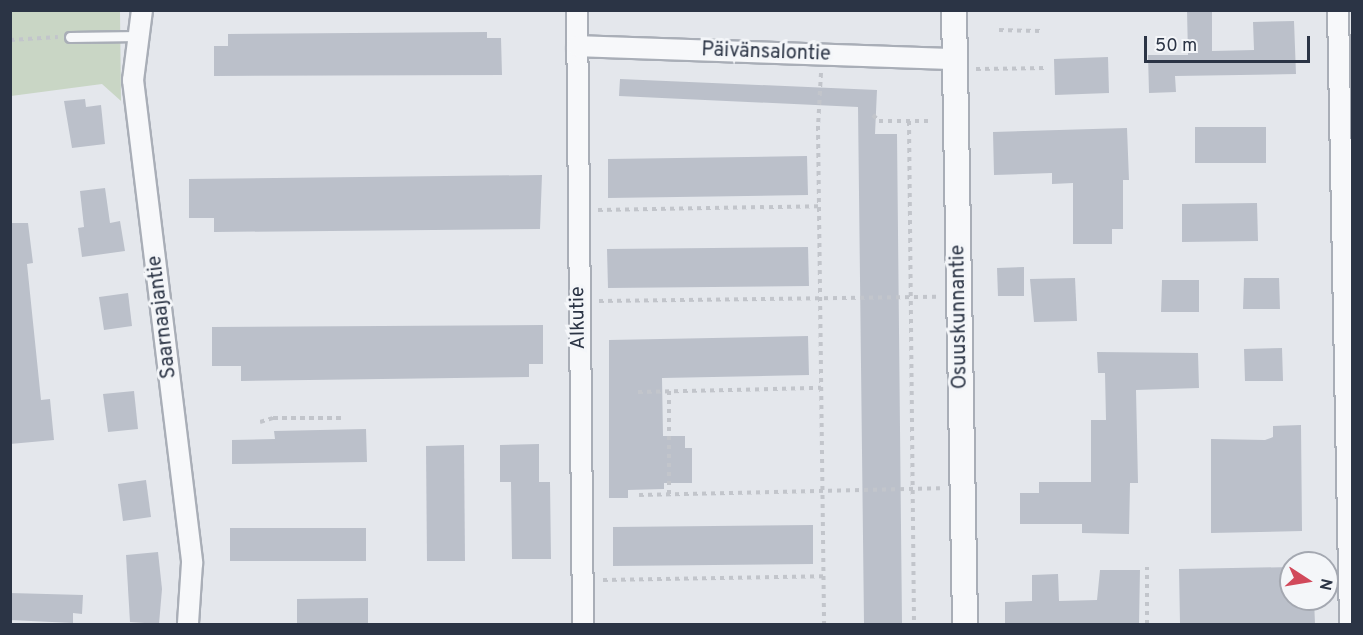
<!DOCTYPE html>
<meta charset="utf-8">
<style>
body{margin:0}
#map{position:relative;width:1363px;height:635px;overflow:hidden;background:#e4e7ec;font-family:Overpass,sans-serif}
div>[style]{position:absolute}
.green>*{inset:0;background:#c9d6c5}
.building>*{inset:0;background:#bbc0ca}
.path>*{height:4px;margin-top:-2px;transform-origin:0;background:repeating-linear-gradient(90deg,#c2c5cb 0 4.5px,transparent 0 9px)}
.roads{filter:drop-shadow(2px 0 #a9aeb7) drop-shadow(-2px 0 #a9aeb7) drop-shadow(0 2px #a9aeb7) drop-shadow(0 -2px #a9aeb7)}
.service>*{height:9px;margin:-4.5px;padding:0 4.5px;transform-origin:4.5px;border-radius:4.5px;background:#f7f8fa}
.minor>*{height:20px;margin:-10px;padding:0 10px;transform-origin:10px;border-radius:10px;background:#f7f8fa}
.tertiary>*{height:24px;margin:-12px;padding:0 12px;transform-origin:12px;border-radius:12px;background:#f7f8fa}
span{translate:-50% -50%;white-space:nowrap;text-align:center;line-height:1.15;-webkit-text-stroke:6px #f4f6f9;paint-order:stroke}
.street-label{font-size:20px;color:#2b3445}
.frame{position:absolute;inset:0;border:12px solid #2b3445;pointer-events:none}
.north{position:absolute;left:1279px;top:551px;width:60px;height:60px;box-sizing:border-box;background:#f4f6f9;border:2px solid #a4a8b1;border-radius:50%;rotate:102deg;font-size:16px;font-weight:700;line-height:24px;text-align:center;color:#2b3445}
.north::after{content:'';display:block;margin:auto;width:21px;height:27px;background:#d1495b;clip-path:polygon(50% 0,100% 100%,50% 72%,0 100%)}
.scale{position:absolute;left:1144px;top:36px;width:166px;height:27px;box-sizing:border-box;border:3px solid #2b3445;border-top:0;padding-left:8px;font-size:18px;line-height:21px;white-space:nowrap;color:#2b3445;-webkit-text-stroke:4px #f4f6f9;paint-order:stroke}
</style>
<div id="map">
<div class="green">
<i style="clip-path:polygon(10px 11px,120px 11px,121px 101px,102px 84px,11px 96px)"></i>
</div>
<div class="building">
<i style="clip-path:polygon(1187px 10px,1212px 10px,1212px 51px,1254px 50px,1253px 22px,1294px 21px,1296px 74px,1175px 76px,1176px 92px,1149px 93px,1148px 55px,1188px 55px)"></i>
<i style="clip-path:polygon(487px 32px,487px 38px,501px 38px,502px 75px,214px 76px,214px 46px,228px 46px,228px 34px)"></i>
<i style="clip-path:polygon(1108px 57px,1109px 93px,1055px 95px,1054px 59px)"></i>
<i style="clip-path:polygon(620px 79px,877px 90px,875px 134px,897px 134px,902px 624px,864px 624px,858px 107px,619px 96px)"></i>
<i style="clip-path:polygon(85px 99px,86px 107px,101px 105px,105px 144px,72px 148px,64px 101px)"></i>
<i style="clip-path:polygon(1195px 127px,1266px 127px,1266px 163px,1195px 163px)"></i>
<i style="clip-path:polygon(1127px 128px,1129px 180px,1123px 180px,1123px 229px,1112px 229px,1112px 244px,1073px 244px,1073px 183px,1052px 184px,1052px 173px,994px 175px,993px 132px)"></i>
<i style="clip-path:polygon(807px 156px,808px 195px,608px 198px,608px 159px)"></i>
<i style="clip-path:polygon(542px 175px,540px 229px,214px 232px,214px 218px,189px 218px,189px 179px)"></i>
<i style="clip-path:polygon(105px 188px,110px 223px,120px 221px,125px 251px,82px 257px,78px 228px,84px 227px,80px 191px)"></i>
<i style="clip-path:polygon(1257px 203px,1258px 241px,1182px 242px,1182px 204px)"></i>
<i style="clip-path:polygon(10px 223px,28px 223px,33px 263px,27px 264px,41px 400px,50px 399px,54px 440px,10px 444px)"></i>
<i style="clip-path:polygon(808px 247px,809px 286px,608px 288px,607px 249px)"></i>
<i style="clip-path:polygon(1024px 267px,1024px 296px,998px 296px,997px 268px)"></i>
<i style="clip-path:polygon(1075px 278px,1077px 321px,1034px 322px,1030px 279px)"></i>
<i style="clip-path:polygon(1244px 278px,1279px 278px,1280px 309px,1243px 309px)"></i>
<i style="clip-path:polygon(1162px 280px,1199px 280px,1199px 312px,1161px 312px)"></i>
<i style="clip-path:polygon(128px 293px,132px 326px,104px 330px,99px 297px)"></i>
<i style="clip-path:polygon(543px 325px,543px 364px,529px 364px,529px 377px,241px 381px,241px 366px,212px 366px,212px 327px)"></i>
<i style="clip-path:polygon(808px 336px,809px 375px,662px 378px,663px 436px,685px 436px,685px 448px,692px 448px,692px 483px,664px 483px,664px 489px,628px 490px,628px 498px,609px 498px,609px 340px)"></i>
<i style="clip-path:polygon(1282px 348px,1283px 381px,1245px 381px,1244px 349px)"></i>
<i style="clip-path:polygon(1097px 352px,1198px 353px,1199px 388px,1136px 390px,1138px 483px,1130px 483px,1129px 534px,1082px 533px,1082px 524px,1020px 524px,1020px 493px,1039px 493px,1039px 482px,1091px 482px,1091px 420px,1106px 420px,1105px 373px,1098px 373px)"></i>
<i style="clip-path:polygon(134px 391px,138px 429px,108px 432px,103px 394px)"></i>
<i style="clip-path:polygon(1301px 425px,1302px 531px,1211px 533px,1211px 439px,1265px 440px,1273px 437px,1273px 426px)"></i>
<i style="clip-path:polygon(366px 429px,367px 462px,232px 464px,232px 440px,275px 439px,274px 431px)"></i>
<i style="clip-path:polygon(539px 444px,539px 482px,550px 482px,551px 559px,512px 559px,511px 482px,500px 482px,500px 445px)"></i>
<i style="clip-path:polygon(464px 445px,465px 561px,427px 561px,426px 446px)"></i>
<i style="clip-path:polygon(146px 480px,151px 517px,123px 521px,118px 484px)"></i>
<i style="clip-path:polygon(813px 525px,813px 564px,613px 566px,613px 527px)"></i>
<i style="clip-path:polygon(230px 528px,366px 528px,366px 561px,230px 561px)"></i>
<i style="clip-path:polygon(158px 552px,162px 589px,159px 624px,130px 622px,126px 555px)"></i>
<i style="clip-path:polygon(1291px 567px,1291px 599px,1314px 599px,1315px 624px,1180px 624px,1179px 569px)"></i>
<i style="clip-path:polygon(1100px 570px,1140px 570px,1139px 624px,1005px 624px,1005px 602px,1032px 601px,1032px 575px,1058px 574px,1059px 601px,1097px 600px)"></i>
<i style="clip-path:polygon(10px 593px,83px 595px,82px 614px,73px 613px,73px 623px,10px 620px)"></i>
<i style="clip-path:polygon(368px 598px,368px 624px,297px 624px,297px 599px)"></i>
</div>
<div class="path">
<i style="left:999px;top:30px;width:42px;rotate:1.4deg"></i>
<i style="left:10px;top:40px;width:48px;rotate:-3.6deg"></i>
<i style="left:976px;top:69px;width:69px;rotate:-0.8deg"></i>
<i style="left:821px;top:73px;width:53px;rotate:93.2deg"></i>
<i style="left:818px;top:126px;width:498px;rotate:89.3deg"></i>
<i style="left:873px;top:115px;width:8px;rotate:45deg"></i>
<i style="left:879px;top:121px;width:54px"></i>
<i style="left:909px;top:121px;width:503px;rotate:89.43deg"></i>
<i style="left:598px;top:210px;width:221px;rotate:-1deg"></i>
<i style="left:599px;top:301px;width:338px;rotate:-0.7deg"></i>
<i style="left:669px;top:391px;width:103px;rotate:90deg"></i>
<i style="left:638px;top:392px;width:183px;rotate:-1.3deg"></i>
<i style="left:260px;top:422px;width:14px;rotate:-17deg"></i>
<i style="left:273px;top:418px;width:70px"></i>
<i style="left:639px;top:495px;width:301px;rotate:-1.3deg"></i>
<i style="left:603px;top:580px;width:221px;rotate:-1deg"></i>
<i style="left:1147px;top:624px;width:57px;rotate:-90deg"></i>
</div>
<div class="roads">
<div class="service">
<i style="left:70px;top:37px;width:69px;rotate:-0.8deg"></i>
</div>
<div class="minor">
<i style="left:142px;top:10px;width:71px;rotate:97.3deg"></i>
<i style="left:133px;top:80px;width:487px;rotate:83deg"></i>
<i style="left:192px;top:563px;width:61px;rotate:93.8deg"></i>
<i style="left:577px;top:10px;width:614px;rotate:89.44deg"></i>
<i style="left:1338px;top:10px;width:614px;rotate:88.88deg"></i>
<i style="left:577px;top:46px;width:378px;rotate:2deg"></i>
</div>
<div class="tertiary">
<i style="left:954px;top:10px;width:614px;rotate:88.97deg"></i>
</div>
</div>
<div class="street-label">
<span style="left:766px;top:53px;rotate:2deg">Päivänsalontie</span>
<span style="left:163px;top:317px;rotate:-97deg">Saarnaajantie</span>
<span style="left:960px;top:317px;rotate:-91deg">Osuuskunnantie</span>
<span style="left:579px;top:318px;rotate:-91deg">Alkutie</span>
</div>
<div class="frame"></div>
<div class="north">N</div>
<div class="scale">50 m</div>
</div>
